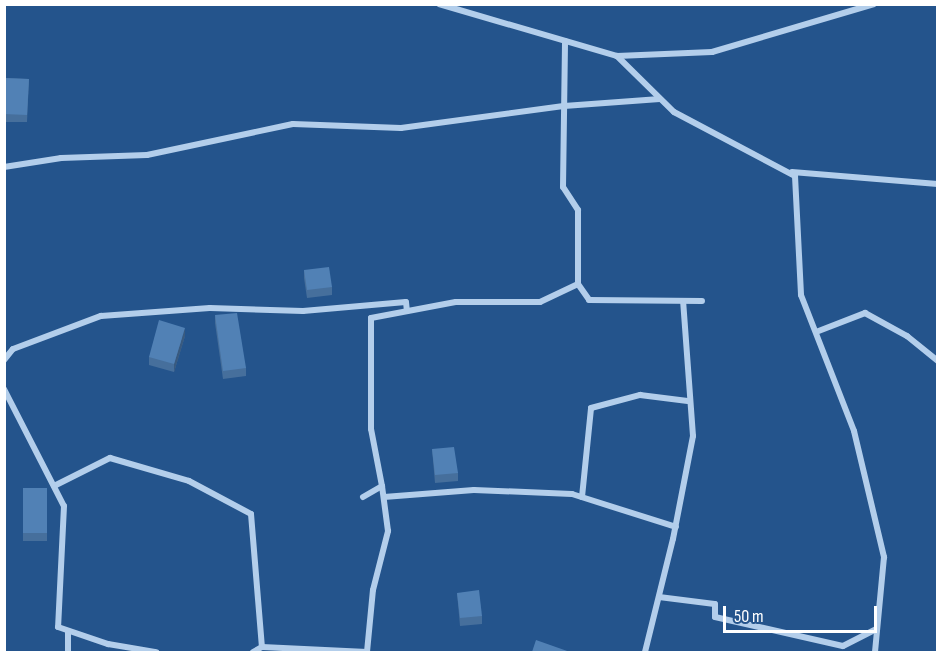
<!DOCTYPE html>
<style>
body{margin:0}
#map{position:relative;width:942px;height:657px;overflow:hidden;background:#24548c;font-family:"Sofia Sans Condensed",sans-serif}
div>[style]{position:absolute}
.street>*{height:6px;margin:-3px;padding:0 3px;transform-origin:3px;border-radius:3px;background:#b3ceeb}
.wall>*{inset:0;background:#466f9c}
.shaded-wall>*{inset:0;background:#395a7f}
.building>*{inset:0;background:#5181b5}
span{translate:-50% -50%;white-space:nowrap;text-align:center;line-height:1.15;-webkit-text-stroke:4.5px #24548c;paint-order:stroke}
.frame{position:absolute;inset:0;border:6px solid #fff;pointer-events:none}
.scale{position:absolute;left:723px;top:606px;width:154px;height:27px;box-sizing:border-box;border:3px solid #fff;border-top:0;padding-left:8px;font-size:18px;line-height:21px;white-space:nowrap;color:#fff;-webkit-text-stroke:4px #24548c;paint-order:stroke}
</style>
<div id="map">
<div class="street">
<i style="left:439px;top:4px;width:185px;rotate:16.3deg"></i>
<i style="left:617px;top:56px;width:80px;rotate:44.5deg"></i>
<i style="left:674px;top:112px;width:137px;rotate:27.9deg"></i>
<i style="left:795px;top:176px;width:119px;rotate:87.1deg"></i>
<i style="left:801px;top:295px;width:146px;rotate:68.7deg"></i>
<i style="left:854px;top:431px;width:130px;rotate:76.6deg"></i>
<i style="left:884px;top:557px;width:95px;rotate:95.4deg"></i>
<i style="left:617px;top:56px;width:95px;rotate:-2.4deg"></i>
<i style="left:712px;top:52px;width:169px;rotate:-16.5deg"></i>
<i style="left:4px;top:167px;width:58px;rotate:-9deg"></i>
<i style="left:61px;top:158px;width:86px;rotate:-2deg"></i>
<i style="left:147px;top:155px;width:149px;rotate:-12deg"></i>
<i style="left:293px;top:124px;width:108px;rotate:2.1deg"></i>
<i style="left:401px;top:128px;width:164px;rotate:-7.7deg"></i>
<i style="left:564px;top:106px;width:96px;rotate:-4.2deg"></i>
<i style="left:792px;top:172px;width:146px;rotate:4.7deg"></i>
<i style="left:578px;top:284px;width:19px;rotate:55deg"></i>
<i style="left:589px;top:300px;width:113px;rotate:0.5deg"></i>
<i style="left:816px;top:332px;width:53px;rotate:-21.2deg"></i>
<i style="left:865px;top:313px;width:48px;rotate:28.7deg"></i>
<i style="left:907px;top:336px;width:40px;rotate:39deg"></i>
<i style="left:4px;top:360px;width:14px;rotate:-51deg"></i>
<i style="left:13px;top:349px;width:94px;rotate:-20.6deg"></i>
<i style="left:101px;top:316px;width:109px;rotate:-4.2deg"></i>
<i style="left:210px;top:308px;width:93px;rotate:1.8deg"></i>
<i style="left:303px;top:311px;width:103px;rotate:-5deg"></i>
<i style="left:406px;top:302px;width:9px;rotate:84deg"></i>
<i style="left:4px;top:389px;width:131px;rotate:62.9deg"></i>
<i style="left:64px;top:506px;width:121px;rotate:92.8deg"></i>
<i style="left:58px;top:627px;width:53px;rotate:18.8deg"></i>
<i style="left:108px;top:644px;width:49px;rotate:9.5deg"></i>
<i style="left:54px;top:486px;width:63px;rotate:-26.6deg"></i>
<i style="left:110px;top:458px;width:82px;rotate:16.2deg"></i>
<i style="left:189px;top:481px;width:70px;rotate:28deg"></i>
<i style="left:251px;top:514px;width:133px;rotate:85.3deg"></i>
<i style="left:363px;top:497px;width:22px;rotate:-30deg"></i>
<i style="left:382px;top:486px;width:58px;rotate:-100.9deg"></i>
<i style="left:371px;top:429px;width:111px;rotate:-90deg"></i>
<i style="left:371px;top:318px;width:86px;rotate:-10.7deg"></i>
<i style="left:456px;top:302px;width:84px"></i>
<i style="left:540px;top:302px;width:42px;rotate:-25.3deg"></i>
<i style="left:578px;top:284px;width:74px;rotate:-90deg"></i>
<i style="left:578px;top:210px;width:27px;rotate:-123deg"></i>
<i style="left:563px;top:187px;width:146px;rotate:-89.2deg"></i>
<i style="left:384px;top:497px;width:90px;rotate:-4.4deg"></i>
<i style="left:474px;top:490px;width:98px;rotate:2.3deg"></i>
<i style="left:572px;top:494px;width:109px;rotate:17.6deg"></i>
<i style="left:582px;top:497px;width:89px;rotate:-84.2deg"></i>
<i style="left:591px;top:408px;width:51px;rotate:-14.9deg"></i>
<i style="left:640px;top:395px;width:48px;rotate:7.1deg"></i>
<i style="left:659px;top:597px;width:56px;rotate:7.1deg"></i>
<i style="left:715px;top:604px;width:13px;rotate:90deg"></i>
<i style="left:715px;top:617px;width:131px;rotate:12.8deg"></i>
<i style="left:843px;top:646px;width:38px;rotate:-27deg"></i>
<i style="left:68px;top:652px;width:21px;rotate:-90deg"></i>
<i style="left:253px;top:652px;width:10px;rotate:-29deg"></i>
<i style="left:262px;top:647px;width:105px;rotate:2.7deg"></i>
<i style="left:367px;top:652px;width:62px;rotate:-84.5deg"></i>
<i style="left:373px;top:590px;width:61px;rotate:-75.7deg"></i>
<i style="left:388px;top:531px;width:45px;rotate:-97.6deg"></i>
<i style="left:645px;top:652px;width:116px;rotate:-76.1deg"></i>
<i style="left:673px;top:539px;width:105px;rotate:-79deg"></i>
<i style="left:693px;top:436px;width:135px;rotate:-94.2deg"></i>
</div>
<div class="wall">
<i style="clip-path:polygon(4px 78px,29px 79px,27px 122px,4px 122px)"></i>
<i style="clip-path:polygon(304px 270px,332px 287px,332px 295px,307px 298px,304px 278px)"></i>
<i style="clip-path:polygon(215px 315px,246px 368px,246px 376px,223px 379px,215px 323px)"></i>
<i style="clip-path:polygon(185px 336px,174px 372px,149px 365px,149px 357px)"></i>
<i style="clip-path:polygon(432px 449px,458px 473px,458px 481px,435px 483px)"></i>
<i style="clip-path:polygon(23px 488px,47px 488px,47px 541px,23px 541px)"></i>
<i style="clip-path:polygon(457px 593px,482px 616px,482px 624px,460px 626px)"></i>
</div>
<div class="shaded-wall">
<i style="clip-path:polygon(185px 328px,185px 336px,174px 372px,174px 364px)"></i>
</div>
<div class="building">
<i style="clip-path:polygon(4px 78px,29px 79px,27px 115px,4px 114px)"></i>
<i style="clip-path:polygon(329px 267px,332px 287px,307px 290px,304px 270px)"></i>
<i style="clip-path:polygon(237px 313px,246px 368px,223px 371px,215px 315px)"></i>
<i style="clip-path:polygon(159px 320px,185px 328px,174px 364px,149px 357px)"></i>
<i style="clip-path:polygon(454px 447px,458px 473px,435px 475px,432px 449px)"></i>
<i style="clip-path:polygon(23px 488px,47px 488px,47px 533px,23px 533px)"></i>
<i style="clip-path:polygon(479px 590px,482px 616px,460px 618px,457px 593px)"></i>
<i style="clip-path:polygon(536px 640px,570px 652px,532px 652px)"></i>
</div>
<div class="frame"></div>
<div class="scale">50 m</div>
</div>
